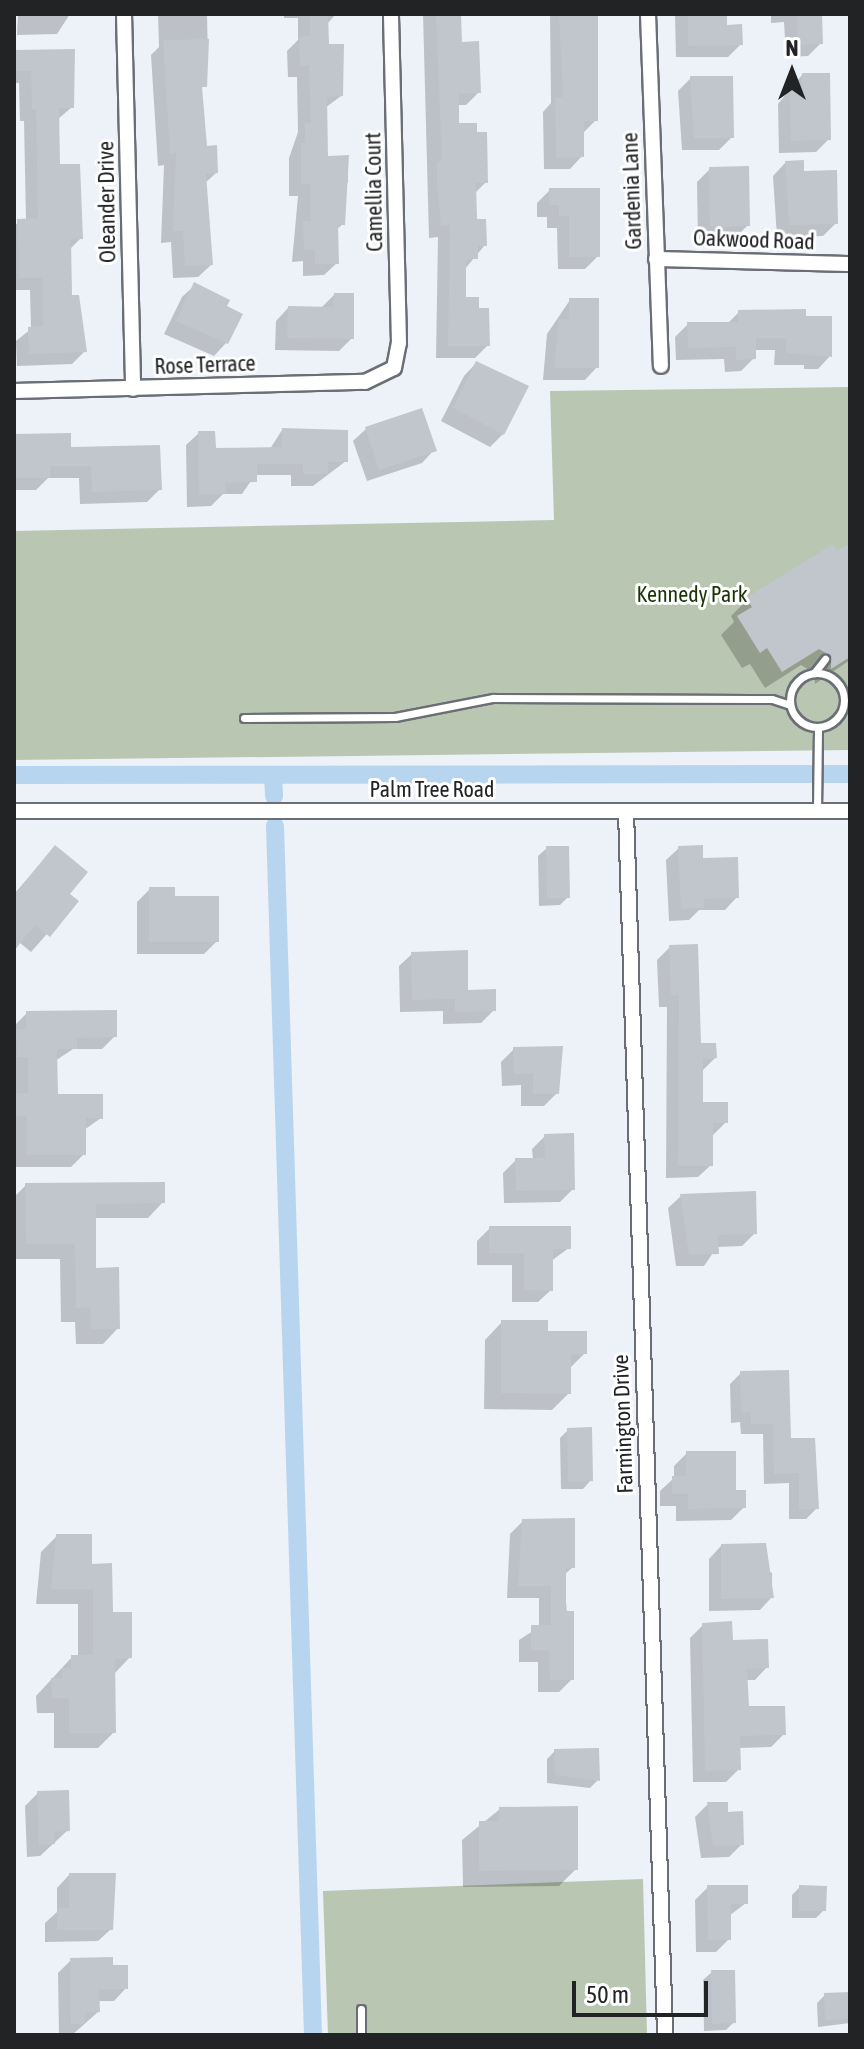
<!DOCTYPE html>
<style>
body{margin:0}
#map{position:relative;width:864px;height:2049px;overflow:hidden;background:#edf1f8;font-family:"Asap Condensed",sans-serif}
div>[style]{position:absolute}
.green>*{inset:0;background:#b9c6b1}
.shadow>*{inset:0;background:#0003}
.canal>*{height:18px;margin:-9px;padding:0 9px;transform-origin:9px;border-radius:9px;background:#b7d5ef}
.building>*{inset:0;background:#c1c6cc}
.roads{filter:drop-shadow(2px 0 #6b6f75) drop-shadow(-2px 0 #6b6f75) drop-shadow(0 2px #6b6f75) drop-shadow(0 -2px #6b6f75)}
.service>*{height:7px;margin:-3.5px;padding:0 3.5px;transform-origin:3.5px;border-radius:3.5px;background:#fff}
.service>.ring{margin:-3.5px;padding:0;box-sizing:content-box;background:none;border:7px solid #fff;border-radius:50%}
.minor>*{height:14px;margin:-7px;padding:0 7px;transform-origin:7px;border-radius:7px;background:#fff}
span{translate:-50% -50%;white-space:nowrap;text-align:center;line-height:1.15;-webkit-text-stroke:6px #fff;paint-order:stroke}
.street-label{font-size:22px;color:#212325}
.park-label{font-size:22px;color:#1b3406}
.frame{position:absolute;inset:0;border:16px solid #212325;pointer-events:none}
.north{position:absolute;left:752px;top:32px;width:80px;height:80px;-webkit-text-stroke:6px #fff;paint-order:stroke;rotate:0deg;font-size:22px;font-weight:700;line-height:32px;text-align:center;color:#212325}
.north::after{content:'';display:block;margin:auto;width:28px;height:36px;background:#212325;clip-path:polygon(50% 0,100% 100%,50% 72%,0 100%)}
.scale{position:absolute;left:572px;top:1981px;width:136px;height:36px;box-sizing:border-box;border:4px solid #212325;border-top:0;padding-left:10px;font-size:24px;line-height:28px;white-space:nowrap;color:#212325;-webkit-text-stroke:6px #fff;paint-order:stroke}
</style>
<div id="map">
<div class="green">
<i style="clip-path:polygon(850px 387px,850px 750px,14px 760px,14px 531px,554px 520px,550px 391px)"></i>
<i style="clip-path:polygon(643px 1879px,647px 2035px,328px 2035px,323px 1891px)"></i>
</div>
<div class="shadow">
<i style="clip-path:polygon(70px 14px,57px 34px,17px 35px,18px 14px)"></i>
<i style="clip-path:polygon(158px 14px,207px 14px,208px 61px,200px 91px,205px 148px,216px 173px,205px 183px,211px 265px,198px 277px,173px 278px,171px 242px,161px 243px,164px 165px,158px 166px,151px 55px,159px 47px)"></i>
<i style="clip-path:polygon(284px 14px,336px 14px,326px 25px,327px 46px,341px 96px,325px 108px,326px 158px,347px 157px,348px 182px,342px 188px,343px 224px,336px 230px,337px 263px,324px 275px,303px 276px,303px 261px,292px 262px,298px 196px,289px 196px,289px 158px,298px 132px,297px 77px,288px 77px,287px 51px,298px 40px,298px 18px,284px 18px)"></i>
<i style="clip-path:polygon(423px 14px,459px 14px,460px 44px,479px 92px,466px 105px,457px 105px,458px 125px,486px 182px,474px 194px,475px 221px,485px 245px,464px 270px,465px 299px,488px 345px,475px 358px,436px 358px,438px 237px,429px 238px)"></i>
<i style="clip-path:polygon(550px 14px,596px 14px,596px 120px,582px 134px,582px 156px,570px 169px,544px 169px,543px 112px,551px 103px)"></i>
<i style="clip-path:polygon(675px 14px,725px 14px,725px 27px,741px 44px,728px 57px,676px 57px)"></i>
<i style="clip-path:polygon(771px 14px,822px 14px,821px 43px,808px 56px,786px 57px,784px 22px,771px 23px)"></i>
<i style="clip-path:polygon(16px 56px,72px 107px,57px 120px,58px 166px,81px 238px,69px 250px,70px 297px,85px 351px,72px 364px,17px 366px,16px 341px,31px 329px,30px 290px,14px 290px,14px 225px,26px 220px,24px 121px,20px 121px,19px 83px,14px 83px)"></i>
<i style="clip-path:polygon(802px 75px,829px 139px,816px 152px,779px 153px,778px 104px)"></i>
<i style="clip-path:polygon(691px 78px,732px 137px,719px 150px,682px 150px,678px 91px)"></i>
<i style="clip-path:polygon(785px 163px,802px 173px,836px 223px,823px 236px,777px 237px,773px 176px)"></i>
<i style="clip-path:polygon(710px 169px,748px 225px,735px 238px,698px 239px,697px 182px)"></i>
<i style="clip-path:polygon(550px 190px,598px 190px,598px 256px,585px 269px,558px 269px,557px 228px,547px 228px,547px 217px,537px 217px,537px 203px)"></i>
<i style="clip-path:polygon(195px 285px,225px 307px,226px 343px,214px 356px,164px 334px,182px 297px)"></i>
<i style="clip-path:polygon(334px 295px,352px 338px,339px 351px,275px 350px,276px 321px,288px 308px,322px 307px)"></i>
<i style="clip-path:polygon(570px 300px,597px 367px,585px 380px,543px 380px,547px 334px)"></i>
<i style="clip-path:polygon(739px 312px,804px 318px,830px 356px,818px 369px,804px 369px,804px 365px,774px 365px,775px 350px,754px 350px,754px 358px,741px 371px,725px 372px,724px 359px,676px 360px,675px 337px,688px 324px,727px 324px)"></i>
<i style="clip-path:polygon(476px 363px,503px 434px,490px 447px,441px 421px,464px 376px)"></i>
<i style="clip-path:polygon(366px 429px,434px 450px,422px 463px,367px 481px,353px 441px)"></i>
<i style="clip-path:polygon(282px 430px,346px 461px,313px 486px,291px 486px,291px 475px,255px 475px,242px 494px,223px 494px,211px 506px,187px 507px,186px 445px,199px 433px,214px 450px,270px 449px)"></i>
<i style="clip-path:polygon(69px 435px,69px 449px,160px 489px,147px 502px,80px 504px,79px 478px,48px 478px,36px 490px,14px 490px,14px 436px)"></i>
<i style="clip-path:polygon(850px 546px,850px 660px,815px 684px,814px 673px,801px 665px,765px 688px,750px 664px,742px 668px,721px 635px,734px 622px,731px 616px,748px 599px)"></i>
<i style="clip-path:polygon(55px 848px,68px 894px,76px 901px,31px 952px,19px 942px,14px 947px,14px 894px)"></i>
<i style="clip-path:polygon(547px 848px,568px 897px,560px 905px,539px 906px,538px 856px)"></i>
<i style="clip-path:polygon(679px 848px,737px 897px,725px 910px,699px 910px,689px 920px,669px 921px,666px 860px)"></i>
<i style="clip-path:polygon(150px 889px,173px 898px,217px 941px,204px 954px,137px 954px,137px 902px)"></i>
<i style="clip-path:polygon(670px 947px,699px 1045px,715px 1058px,701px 1072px,701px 1104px,726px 1122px,713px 1135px,711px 1165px,698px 1177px,666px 1178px,667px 1007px,659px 1007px,657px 960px)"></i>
<i style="clip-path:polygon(412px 954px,466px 992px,494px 1010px,481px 1023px,443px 1024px,443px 1011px,400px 1012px,399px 966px)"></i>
<i style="clip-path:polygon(27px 1013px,115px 1036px,102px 1049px,73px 1049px,55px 1061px,56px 1096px,101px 1118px,84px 1130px,84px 1154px,71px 1167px,15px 1167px,14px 1026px)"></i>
<i style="clip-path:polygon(514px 1049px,557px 1093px,544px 1106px,521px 1106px,521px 1085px,502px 1086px,501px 1062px)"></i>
<i style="clip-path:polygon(545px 1136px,573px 1189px,560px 1202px,504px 1203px,503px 1173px,516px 1160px,533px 1160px,532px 1149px)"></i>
<i style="clip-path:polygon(26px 1185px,163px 1202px,148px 1218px,94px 1218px,94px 1270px,118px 1328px,103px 1344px,76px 1344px,75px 1322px,61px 1322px,60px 1259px,14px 1259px,14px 1197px)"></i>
<i style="clip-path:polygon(681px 1196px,755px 1233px,742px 1246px,717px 1247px,704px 1266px,676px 1266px,668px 1208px)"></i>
<i style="clip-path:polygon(490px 1228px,569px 1248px,551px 1261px,551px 1290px,538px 1302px,512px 1302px,512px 1265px,477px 1265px,477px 1241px)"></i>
<i style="clip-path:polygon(502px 1322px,546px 1333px,585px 1353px,569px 1369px,569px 1393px,552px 1410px,484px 1409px,485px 1340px)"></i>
<i style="clip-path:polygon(741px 1373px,789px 1440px,817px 1508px,806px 1519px,789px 1519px,789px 1483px,764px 1484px,763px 1434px,741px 1434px,740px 1422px,731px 1423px,730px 1384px)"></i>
<i style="clip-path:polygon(568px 1430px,591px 1480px,583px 1489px,561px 1489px,560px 1438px)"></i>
<i style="clip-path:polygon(687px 1453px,734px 1492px,744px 1507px,731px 1520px,676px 1521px,676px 1506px,660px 1506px,660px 1491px,674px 1478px,674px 1466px)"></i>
<i style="clip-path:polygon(523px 1521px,573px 1567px,564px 1575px,572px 1679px,559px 1692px,538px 1692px,538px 1662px,519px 1662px,519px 1640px,539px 1627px,539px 1598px,507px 1598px,510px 1534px)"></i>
<i style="clip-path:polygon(57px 1536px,111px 1614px,130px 1657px,115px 1673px,114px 1732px,98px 1748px,54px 1748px,54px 1713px,37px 1713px,36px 1696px,72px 1657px,78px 1657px,78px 1604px,36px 1604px,41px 1552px)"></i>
<i style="clip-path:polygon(721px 1546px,772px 1573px,772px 1597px,760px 1610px,709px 1611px,709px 1559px)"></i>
<i style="clip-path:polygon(703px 1625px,767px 1667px,755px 1680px,745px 1680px,747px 1708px,784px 1734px,771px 1747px,738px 1748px,739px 1769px,726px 1782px,693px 1782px,690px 1638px)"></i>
<i style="clip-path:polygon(555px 1751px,598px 1780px,590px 1788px,547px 1783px,547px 1759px)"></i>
<i style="clip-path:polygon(38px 1793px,68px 1830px,40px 1856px,27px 1857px,25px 1806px)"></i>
<i style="clip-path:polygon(708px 1804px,742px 1844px,729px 1857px,701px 1858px,695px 1817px)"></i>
<i style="clip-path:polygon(500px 1809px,576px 1869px,559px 1886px,463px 1887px,462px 1840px)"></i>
<i style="clip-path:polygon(69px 1875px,111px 1929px,98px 1941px,45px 1942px,45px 1923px,57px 1912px,57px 1888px)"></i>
<i style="clip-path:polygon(708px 1887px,746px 1903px,729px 1916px,729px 1939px,716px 1952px,696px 1952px,695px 1900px)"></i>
<i style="clip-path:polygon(800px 1887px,824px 1910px,816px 1918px,792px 1918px,792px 1895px)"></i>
<i style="clip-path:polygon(71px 1960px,111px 1967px,126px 1988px,114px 2001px,98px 2001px,98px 2012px,72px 2035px,59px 2035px,58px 1973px)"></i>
<i style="clip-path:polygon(712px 1972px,734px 2022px,726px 2030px,704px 2031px,703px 1980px)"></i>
<i style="clip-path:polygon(850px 1994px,850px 2023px,818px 2027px,817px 2003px,825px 1995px)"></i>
</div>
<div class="canal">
<i style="left:14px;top:775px;width:836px;rotate:-0.07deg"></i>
<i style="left:273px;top:775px;width:21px;rotate:87deg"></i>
<i style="left:275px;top:826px;width:1210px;rotate:88.2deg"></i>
</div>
<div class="building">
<i style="clip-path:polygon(310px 14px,328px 14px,329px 44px,344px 44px,343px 96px,327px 97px,328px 156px,349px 155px,345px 225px,338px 225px,339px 264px,315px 264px,315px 249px,304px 250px,303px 221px,311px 221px,310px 184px,301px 184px,301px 143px,305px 143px,305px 123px,311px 123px,309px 65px,300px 66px,299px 37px,310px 36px)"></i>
<i style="clip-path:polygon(436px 14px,461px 14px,462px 42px,479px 41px,481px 93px,459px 93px,459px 123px,477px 123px,477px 132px,487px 132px,488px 183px,476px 183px,477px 219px,486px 219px,487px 246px,478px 246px,478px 259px,466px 259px,466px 297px,479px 297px,479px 308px,489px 308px,490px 346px,448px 346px,450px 225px,441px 226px,437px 184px,437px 161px,442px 161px)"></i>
<i style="clip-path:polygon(559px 14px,598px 14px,598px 121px,584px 121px,584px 157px,556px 158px,555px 97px,563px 97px)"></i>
<i style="clip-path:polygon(688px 14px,727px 14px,727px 25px,742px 24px,743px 45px,688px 46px)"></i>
<i style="clip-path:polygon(797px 14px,822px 14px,823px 44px,798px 45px)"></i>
<i style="clip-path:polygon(209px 39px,207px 87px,202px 87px,207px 146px,217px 145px,218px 173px,206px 174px,213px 265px,185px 266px,183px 231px,173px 231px,176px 153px,170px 154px,163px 40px)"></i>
<i style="clip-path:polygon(75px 49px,74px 108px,59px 108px,60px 164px,80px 164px,83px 239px,71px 239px,72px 295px,79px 295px,87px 352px,29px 354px,28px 327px,43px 326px,42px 278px,19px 278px,17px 219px,38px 218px,36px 109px,32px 109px,31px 71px,15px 71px,15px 50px)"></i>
<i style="clip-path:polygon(802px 73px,830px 73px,831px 140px,791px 141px,790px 89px,802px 89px)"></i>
<i style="clip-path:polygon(690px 76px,733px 76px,734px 138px,694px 138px)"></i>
<i style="clip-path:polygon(804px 160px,804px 171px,837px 170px,838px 224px,789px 225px,785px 161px)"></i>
<i style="clip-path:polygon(749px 166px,750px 226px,710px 227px,709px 167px)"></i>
<i style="clip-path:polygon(549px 188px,600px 188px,600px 257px,569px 257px,569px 216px,559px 216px,559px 205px,549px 205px)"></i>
<i style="clip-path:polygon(194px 282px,230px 300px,227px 306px,243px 314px,228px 344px,176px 321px)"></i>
<i style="clip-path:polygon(334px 293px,354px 293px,354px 339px,287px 338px,288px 306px,333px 307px)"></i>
<i style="clip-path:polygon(569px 298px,599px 298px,599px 368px,554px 368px,559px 319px,569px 319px)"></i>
<i style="clip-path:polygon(806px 309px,806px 316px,832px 316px,832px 357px,786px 353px,786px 338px,756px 338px,756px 359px,736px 360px,736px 347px,688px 348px,687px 322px,738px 322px,738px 310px)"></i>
<i style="clip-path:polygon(476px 361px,529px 386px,504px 435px,453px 408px)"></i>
<i style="clip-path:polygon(422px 408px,437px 451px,379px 470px,365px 427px)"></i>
<i style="clip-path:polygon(282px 428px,348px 430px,348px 462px,328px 462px,328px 474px,303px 474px,303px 464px,257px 464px,257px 482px,225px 483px,226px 494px,199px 495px,198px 431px,215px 431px,216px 448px,282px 447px)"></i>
<i style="clip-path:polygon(71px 433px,71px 447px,160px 445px,162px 490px,92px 492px,91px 466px,50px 466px,50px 478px,16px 478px,14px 434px)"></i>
<i style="clip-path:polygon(850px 543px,850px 657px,831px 669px,831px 656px,819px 649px,782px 672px,767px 648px,760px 653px,737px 616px,752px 607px,746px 598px,833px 544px,837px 551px)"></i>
<i style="clip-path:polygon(55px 845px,88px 872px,70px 894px,79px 901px,50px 937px,35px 925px,14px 951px,14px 895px)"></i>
<i style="clip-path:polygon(703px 845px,703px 858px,738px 857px,739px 898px,704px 899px,704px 908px,681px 909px,678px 846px)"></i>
<i style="clip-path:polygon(546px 846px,569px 846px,570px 898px,547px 898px)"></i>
<i style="clip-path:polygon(149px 887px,175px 887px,175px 896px,219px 896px,219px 942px,149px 942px)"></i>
<i style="clip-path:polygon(698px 944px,701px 1043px,716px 1043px,717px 1058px,703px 1059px,703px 1102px,728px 1102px,728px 1123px,713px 1123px,713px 1166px,678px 1166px,679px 995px,671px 996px,669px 945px)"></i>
<i style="clip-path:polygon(468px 950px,468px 990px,496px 989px,496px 1011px,455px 1012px,455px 999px,412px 1000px,411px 952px)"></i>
<i style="clip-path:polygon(117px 1010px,117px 1037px,77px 1038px,77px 1049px,57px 1049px,58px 1094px,103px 1094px,103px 1119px,86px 1118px,86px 1155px,26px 1155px,27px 1116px,14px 1116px,14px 1093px,28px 1093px,28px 1057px,17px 1057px,16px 1029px,26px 1029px,26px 1011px)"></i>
<i style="clip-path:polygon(563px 1046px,559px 1094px,533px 1094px,533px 1073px,514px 1074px,513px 1047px)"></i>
<i style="clip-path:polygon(574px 1133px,575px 1190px,516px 1191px,515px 1158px,545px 1158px,544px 1134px)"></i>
<i style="clip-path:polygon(165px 1182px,165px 1203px,96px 1204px,96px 1268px,119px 1267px,120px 1329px,91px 1329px,90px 1307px,76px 1308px,75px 1244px,26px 1244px,25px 1183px)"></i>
<i style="clip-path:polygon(756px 1191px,757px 1234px,718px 1235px,719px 1254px,689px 1255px,680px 1194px)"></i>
<i style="clip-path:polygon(489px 1226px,571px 1226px,571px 1249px,553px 1249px,553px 1291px,524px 1290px,524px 1253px,489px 1253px)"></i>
<i style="clip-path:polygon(501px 1320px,548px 1320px,548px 1331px,587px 1331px,587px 1354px,571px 1354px,571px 1394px,501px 1393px)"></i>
<i style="clip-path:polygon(789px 1370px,791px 1438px,815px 1438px,819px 1509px,799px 1509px,799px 1473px,774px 1474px,773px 1424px,751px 1424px,751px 1412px,741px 1413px,740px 1371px)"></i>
<i style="clip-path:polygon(592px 1427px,593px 1481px,568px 1482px,567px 1428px)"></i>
<i style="clip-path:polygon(686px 1451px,736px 1451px,736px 1490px,746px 1490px,746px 1508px,688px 1509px,688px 1494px,672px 1494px,672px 1476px,686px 1476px)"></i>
<i style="clip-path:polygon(575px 1518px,575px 1568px,566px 1568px,566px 1611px,574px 1611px,574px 1680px,550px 1680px,549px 1650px,531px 1650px,531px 1625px,551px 1625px,551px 1586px,518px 1586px,522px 1519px)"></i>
<i style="clip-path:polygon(56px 1534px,92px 1534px,92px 1564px,112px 1563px,113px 1612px,132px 1612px,132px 1658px,115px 1659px,116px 1733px,69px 1733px,69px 1698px,52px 1698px,51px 1678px,62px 1678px,62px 1668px,71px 1668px,71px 1655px,93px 1655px,93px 1589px,51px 1589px)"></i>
<i style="clip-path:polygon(766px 1543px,774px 1598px,721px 1599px,721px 1544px)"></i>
<i style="clip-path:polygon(732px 1621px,733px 1640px,768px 1639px,769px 1668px,747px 1669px,749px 1706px,785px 1706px,786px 1735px,740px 1736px,741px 1770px,705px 1771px,702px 1623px)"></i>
<i style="clip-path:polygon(599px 1748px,600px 1781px,555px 1775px,554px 1749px)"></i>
<i style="clip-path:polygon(69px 1790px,70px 1831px,54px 1832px,55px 1844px,39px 1845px,37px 1791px)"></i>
<i style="clip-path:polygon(707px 1802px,728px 1802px,728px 1812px,743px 1811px,744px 1845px,713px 1846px)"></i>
<i style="clip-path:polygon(578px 1806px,578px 1870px,479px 1871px,479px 1821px,499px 1821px,499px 1807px)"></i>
<i style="clip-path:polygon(69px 1873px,116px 1873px,113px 1930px,57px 1930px,57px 1908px,69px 1908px)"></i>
<i style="clip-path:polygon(707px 1885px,748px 1885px,748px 1904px,731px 1904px,731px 1940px,708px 1940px)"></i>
<i style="clip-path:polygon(799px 1885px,827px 1886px,826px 1911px,799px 1911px)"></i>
<i style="clip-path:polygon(113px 1957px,113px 1965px,128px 1965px,128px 1989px,99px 1989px,100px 2012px,85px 2013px,85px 2024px,71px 2024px,70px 1958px)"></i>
<i style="clip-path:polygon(711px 1970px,735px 1970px,736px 2023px,712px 2024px)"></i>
<i style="clip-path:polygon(850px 1992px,850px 2019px,825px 2020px,824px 1993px)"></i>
</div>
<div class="roads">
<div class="service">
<i class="ring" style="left:790px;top:673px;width:47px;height:47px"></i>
<i style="left:814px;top:673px;width:18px;rotate:-52deg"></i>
<i style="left:244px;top:718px;width:151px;rotate:-0.4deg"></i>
<i style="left:395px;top:717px;width:100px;rotate:-11deg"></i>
<i style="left:493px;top:698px;width:279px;rotate:0.2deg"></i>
<i style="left:772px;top:699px;width:19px;rotate:18deg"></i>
<i style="left:817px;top:811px;width:84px;rotate:-89.3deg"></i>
<i style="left:361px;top:2009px;width:26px;rotate:90deg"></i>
</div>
<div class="minor">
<i style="left:124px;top:14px;width:375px;rotate:88.6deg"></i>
<i style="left:648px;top:14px;width:352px;rotate:87.9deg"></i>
<i style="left:656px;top:259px;width:194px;rotate:1.5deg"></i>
<i style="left:14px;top:391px;width:351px;rotate:-1.5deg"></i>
<i style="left:365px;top:382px;width:32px;rotate:-26deg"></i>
<i style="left:394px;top:368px;width:25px;rotate:-79deg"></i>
<i style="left:399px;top:343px;width:329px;rotate:-91.4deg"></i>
<i style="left:14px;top:811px;width:836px"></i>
<i style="left:626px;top:812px;width:1224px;rotate:88.17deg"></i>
</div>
</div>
<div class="street-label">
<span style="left:632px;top:191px;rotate:-92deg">Gardenia Lane</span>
<span style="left:374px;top:192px;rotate:-91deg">Camellia Court</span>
<span style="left:107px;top:202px;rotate:-91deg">Oleander Drive</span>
<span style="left:754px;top:240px;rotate:2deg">Oakwood Road</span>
<span style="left:205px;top:365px;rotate:-2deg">Rose Terrace</span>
<span style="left:432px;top:790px">Palm Tree Road</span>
<span style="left:623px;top:1424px;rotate:-92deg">Farmington Drive</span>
</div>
<div class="park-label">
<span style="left:692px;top:595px">Kennedy Park</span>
</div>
<div class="frame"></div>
<div class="north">N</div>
<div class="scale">50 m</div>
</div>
